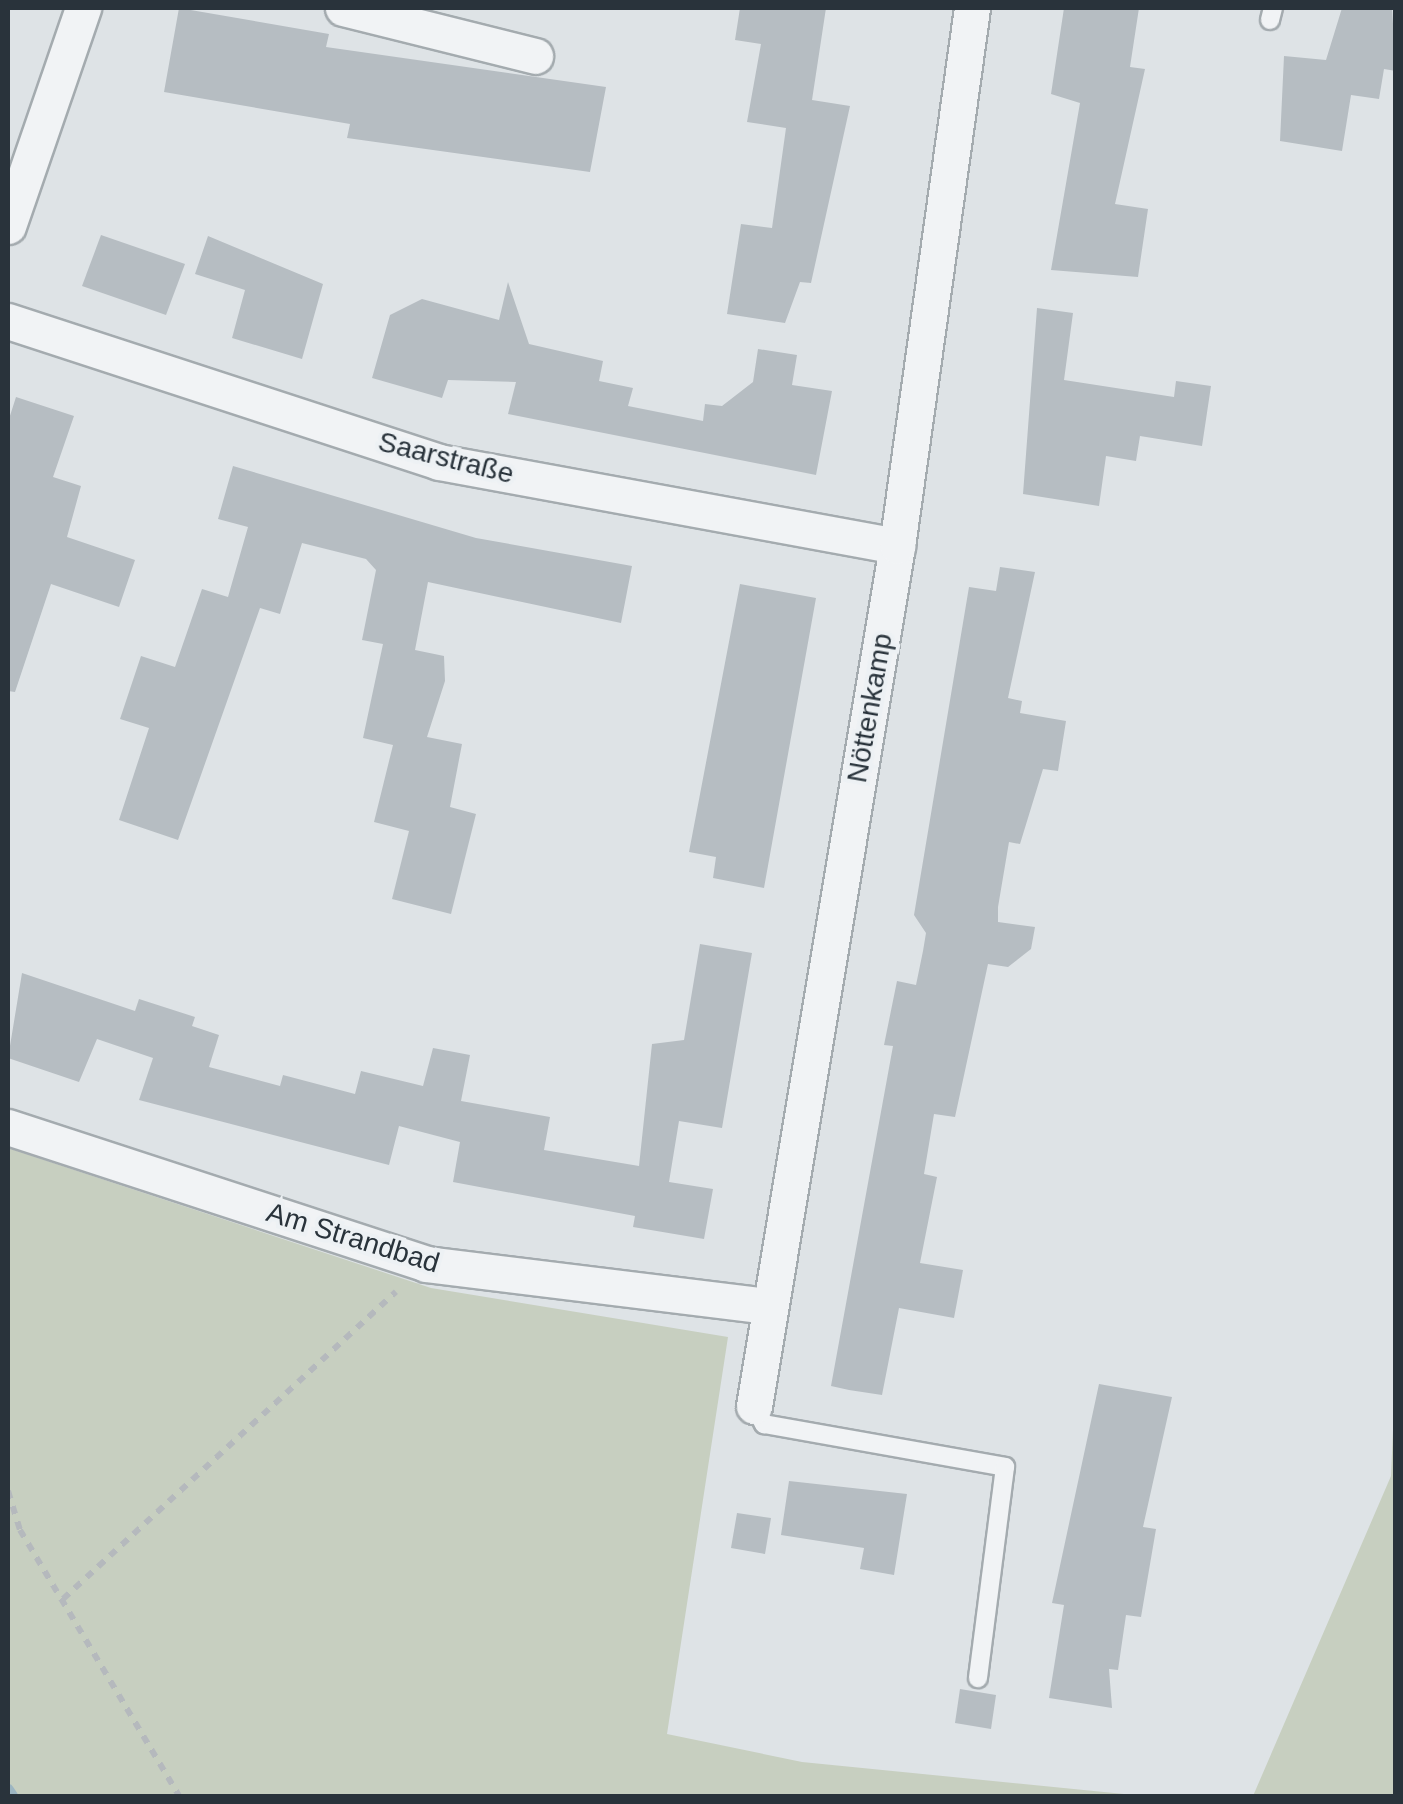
<!DOCTYPE html>
<meta charset="utf-8">
<style>
body{margin:0}
#map{position:relative;width:1403px;height:1804px;overflow:hidden;background:#dee3e6;font-family:Helvetica,sans-serif}
div>[style]{position:absolute}
.green>*{inset:0;background:#c7cfc0}
.stream>*{height:12px;margin:-6px;padding:0 6px;transform-origin:6px;border-radius:6px;background:#9db6c2}
.building>*{inset:0;background:#b6bdc2}
.path>*{height:6px;margin-top:-3px;transform-origin:0;background:repeating-linear-gradient(90deg,#b5b9bd 0 8px,transparent 0 16px)}
.roads{filter:drop-shadow(2px 0 #a4abaf) drop-shadow(-2px 0 #a4abaf) drop-shadow(0 2px #a4abaf) drop-shadow(0 -2px #a4abaf)}
.lane>*{height:18px;margin:-9px;padding:0 9px;transform-origin:9px;border-radius:9px;background:#f1f3f5}
.street>*{height:35px;margin:-17.5px;padding:0 17.5px;transform-origin:17.5px;border-radius:17.5px;background:#f1f3f5}
span{translate:-50% -50%;white-space:nowrap;text-align:center;line-height:1.15;-webkit-text-stroke:8px #edf1f4;paint-order:stroke}
.street-label{font-size:28px;color:#29333b}
.frame{position:absolute;inset:0;border:10px solid #29333b;pointer-events:none}
</style>
<div id="map">
<div class="green">
<i style="clip-path:polygon(8px 1148px,431px 1288px,728px 1337px,667px 1734px,802px 1762px,1144px 1796px,8px 1796px)"></i>
<i style="clip-path:polygon(1395px 1384px,1395px 1796px,1253px 1796px,1391px 1476px)"></i>
</div>
<div class="stream">
<i style="left:8px;top:1790px;width:7px;rotate:56deg"></i>
</div>
<div class="building">
<i style="clip-path:polygon(179px 8px,329px 34px,326px 47px,606px 87px,590px 172px,347px 138px,350px 124px,164px 92px)"></i>
<i style="clip-path:polygon(740px 8px,826px 8px,812px 100px,850px 106px,811px 283px,800px 282px,785px 323px,727px 314px,741px 224px,772px 228px,786px 128px,747px 122px,761px 44px,735px 40px)"></i>
<i style="clip-path:polygon(1064px 8px,1139px 8px,1130px 67px,1145px 69px,1115px 204px,1148px 209px,1138px 277px,1051px 270px,1080px 103px,1051px 94px)"></i>
<i style="clip-path:polygon(1342px 8px,1392px 8px,1396px 71px,1384px 69px,1379px 99px,1351px 95px,1342px 151px,1280px 141px,1284px 56px,1326px 60px)"></i>
<i style="clip-path:polygon(101px 235px,185px 264px,166px 315px,82px 286px)"></i>
<i style="clip-path:polygon(208px 236px,323px 284px,302px 359px,232px 338px,245px 290px,195px 274px)"></i>
<i style="clip-path:polygon(508px 282px,529px 344px,603px 361px,599px 381px,633px 388px,628px 406px,703px 421px,705px 404px,722px 406px,753px 382px,758px 349px,797px 355px,792px 385px,832px 391px,816px 475px,508px 414px,516px 382px,448px 380px,442px 398px,372px 378px,390px 315px,422px 299px,499px 320px)"></i>
<i style="clip-path:polygon(1037px 308px,1073px 313px,1064px 380px,1174px 397px,1176px 381px,1211px 386px,1202px 446px,1140px 436px,1136px 461px,1106px 456px,1099px 506px,1023px 494px)"></i>
<i style="clip-path:polygon(16px 397px,74px 416px,53px 477px,81px 486px,67px 537px,135px 560px,119px 607px,51px 584px,15px 692px,8px 691px,8px 422px)"></i>
<i style="clip-path:polygon(233px 466px,476px 538px,632px 566px,621px 623px,428px 582px,415px 650px,444px 656px,445px 681px,427px 737px,462px 744px,450px 807px,476px 814px,451px 914px,392px 899px,409px 831px,374px 822px,393px 745px,363px 738px,383px 644px,362px 640px,376px 570px,366px 559px,302px 543px,280px 614px,260px 608px,178px 840px,119px 820px,149px 728px,120px 719px,141px 656px,175px 667px,202px 589px,228px 597px,248px 527px,218px 519px)"></i>
<i style="clip-path:polygon(1000px 567px,1035px 572px,1008px 698px,1022px 701px,1020px 713px,1066px 721px,1058px 771px,1043px 769px,1020px 844px,1009px 842px,998px 907px,998px 922px,1035px 927px,1031px 949px,1008px 967px,988px 964px,955px 1117px,934px 1114px,924px 1174px,937px 1177px,920px 1263px,963px 1270px,954px 1318px,899px 1308px,882px 1395px,849px 1390px,831px 1386px,893px 1046px,884px 1045px,897px 981px,916px 985px,923px 951px,926px 933px,914px 915px,969px 587px,996px 591px)"></i>
<i style="clip-path:polygon(740px 584px,816px 598px,764px 888px,713px 878px,716px 857px,689px 852px)"></i>
<i style="clip-path:polygon(700px 944px,752px 953px,722px 1128px,679px 1121px,669px 1182px,713px 1189px,704px 1239px,633px 1227px,635px 1216px,453px 1182px,460px 1142px,399px 1126px,389px 1165px,139px 1100px,153px 1058px,97px 1039px,79px 1082px,8px 1058px,22px 973px,135px 1011px,139px 999px,195px 1017px,192px 1026px,219px 1035px,209px 1067px,280px 1086px,283px 1075px,355px 1094px,361px 1071px,423px 1086px,433px 1048px,470px 1055px,461px 1101px,550px 1117px,544px 1150px,639px 1166px,652px 1044px,684px 1040px)"></i>
<i style="clip-path:polygon(1099px 1384px,1172px 1397px,1143px 1527px,1156px 1529px,1141px 1617px,1126px 1615px,1118px 1670px,1109px 1669px,1112px 1708px,1049px 1698px,1064px 1605px,1052px 1603px)"></i>
<i style="clip-path:polygon(789px 1481px,907px 1494px,894px 1575px,860px 1569px,864px 1548px,781px 1535px)"></i>
<i style="clip-path:polygon(737px 1513px,771px 1518px,765px 1554px,731px 1548px)"></i>
<i style="clip-path:polygon(960px 1689px,996px 1695px,991px 1729px,955px 1723px)"></i>
</div>
<div class="path">
<i style="left:8px;top:1491px;width:41px;rotate:72.9deg"></i>
<i style="left:20px;top:1530px;width:310px;rotate:59.1deg"></i>
<i style="left:63px;top:1599px;width:453px;rotate:-42.7deg"></i>
</div>
<div class="roads">
<div class="lane">
<i style="left:1270px;top:20px;width:12px;rotate:-76deg"></i>
<i style="left:754px;top:1406px;width:21px;rotate:61deg"></i>
<i style="left:764px;top:1424px;width:245px;rotate:10.1deg"></i>
<i style="left:1005px;top:1467px;width:213px;rotate:97.3deg"></i>
</div>
<div class="street">
<i style="left:343px;top:8px;width:198px;rotate:14deg"></i>
<i style="left:8px;top:226px;width:231px;rotate:-71deg"></i>
<i style="left:8px;top:321px;width:453px;rotate:18.1deg"></i>
<i style="left:439px;top:462px;width:466px;rotate:10.4deg"></i>
<i style="left:8px;top:1127px;width:440px;rotate:18.1deg"></i>
<i style="left:426px;top:1264px;width:346px;rotate:7deg"></i>
<i style="left:754px;top:1406px;width:872px;rotate:-80.56deg"></i>
<i style="left:897px;top:546px;width:543px;rotate:-82.06deg"></i>
</div>
</div>
<div class="street-label">
<span style="left:446px;top:458px;rotate:14deg">Saarstraße</span>
<span style="left:870px;top:708px;rotate:-80deg">Nöttenkamp</span>
<span style="left:353px;top:1238px;rotate:17deg">Am Strandbad</span>
</div>
<div class="frame"></div>
</div>
